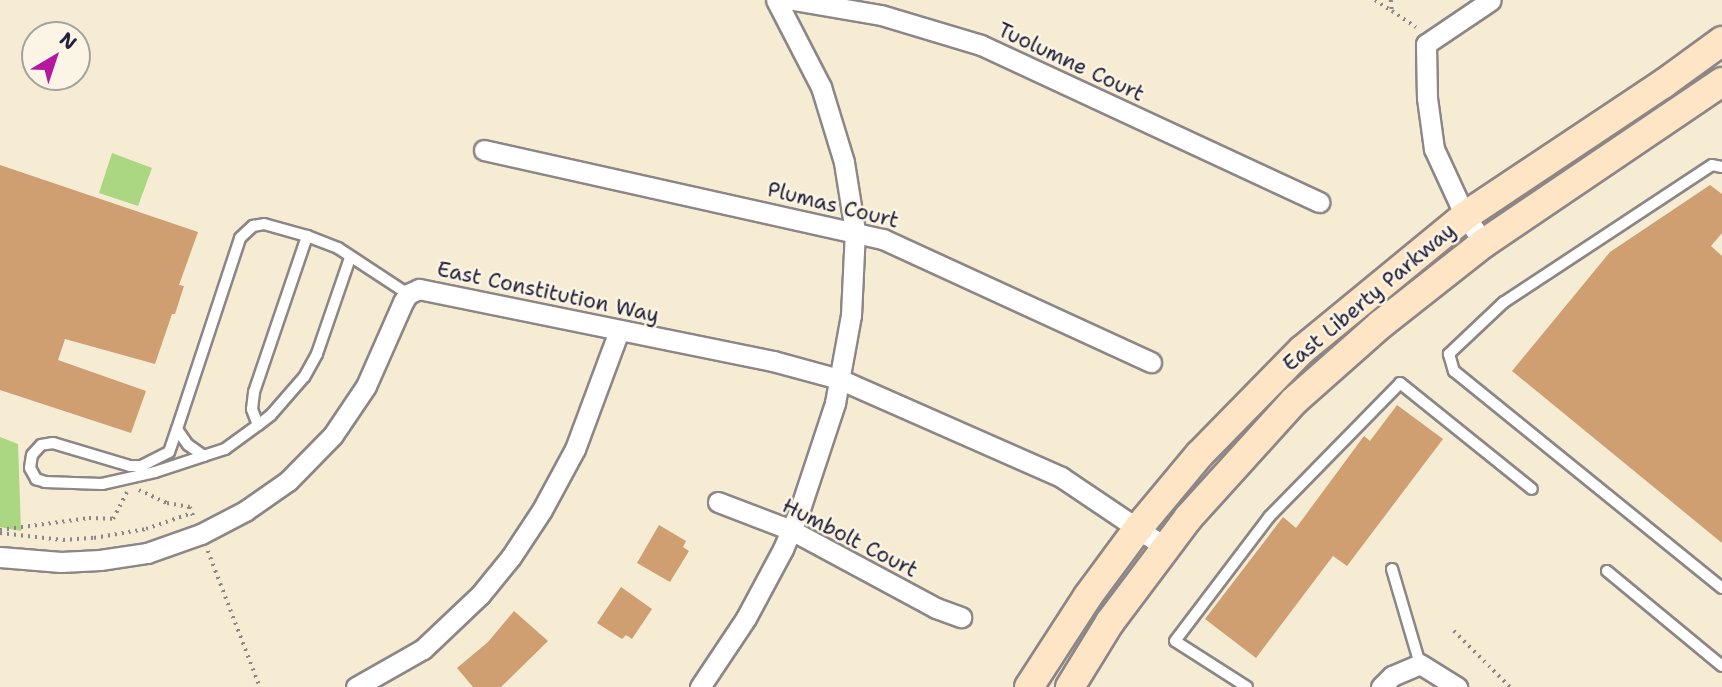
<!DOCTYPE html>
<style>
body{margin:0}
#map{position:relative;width:1722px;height:687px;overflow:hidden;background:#f6ebd3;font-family:"Shantell Sans",sans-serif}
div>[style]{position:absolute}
.green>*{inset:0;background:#abd682}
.building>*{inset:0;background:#cf9f72}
.path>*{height:3.5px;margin-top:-1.75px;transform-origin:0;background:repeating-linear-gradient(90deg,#8c8687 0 2px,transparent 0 7px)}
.roads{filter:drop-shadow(2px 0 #8c8687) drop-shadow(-2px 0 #8c8687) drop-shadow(0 2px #8c8687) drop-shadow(0 -2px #8c8687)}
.lane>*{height:10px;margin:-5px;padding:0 5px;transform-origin:5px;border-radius:5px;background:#fff}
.street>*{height:19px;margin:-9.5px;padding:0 9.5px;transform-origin:9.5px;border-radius:9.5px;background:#fff}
.secondary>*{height:28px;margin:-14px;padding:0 14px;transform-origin:14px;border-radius:14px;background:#fde5c5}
span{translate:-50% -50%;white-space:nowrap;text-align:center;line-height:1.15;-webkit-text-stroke:5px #fcf5e5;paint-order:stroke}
.street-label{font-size:21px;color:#22223b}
.north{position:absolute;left:21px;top:21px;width:70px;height:70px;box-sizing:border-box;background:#fcf5e5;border:2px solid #a5a1a1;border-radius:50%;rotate:39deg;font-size:19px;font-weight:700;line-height:28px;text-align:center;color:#22223b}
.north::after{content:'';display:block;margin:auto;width:24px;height:32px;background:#b5179e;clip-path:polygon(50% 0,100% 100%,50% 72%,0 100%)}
</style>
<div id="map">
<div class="green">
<i style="clip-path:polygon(112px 153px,152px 168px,138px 206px,99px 193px)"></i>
<i style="clip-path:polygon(0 437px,18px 444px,21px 531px,0 527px)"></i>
</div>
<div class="building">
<i style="clip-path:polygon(0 165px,198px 232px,179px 285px,184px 286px,175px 314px,172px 314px,155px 364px,65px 339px,58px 360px,146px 391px,131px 433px,0 390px)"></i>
<i style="clip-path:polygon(1710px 185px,1722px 194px,1722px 233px,1711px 246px,1722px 256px,1722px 543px,1512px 371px,1610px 252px)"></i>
<i style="clip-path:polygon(1397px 405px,1443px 439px,1347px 566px,1333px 556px,1256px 658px,1205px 619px,1283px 517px,1296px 528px,1364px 436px,1370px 441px)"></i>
<i style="clip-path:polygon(659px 525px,686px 541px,683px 547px,689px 551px,670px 582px,637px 563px)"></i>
<i style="clip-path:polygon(621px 587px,652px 609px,632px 639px,626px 635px,622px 639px,597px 623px)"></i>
<i style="clip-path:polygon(514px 611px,548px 641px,501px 687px,473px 687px,457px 668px,488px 642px)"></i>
</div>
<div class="path">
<i style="left:1375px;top:0;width:20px;rotate:33deg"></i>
<i style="left:1391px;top:0;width:11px;rotate:85deg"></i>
<i style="left:1392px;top:11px;width:29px;rotate:34deg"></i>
<i style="left:139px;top:490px;width:31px;rotate:25deg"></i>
<i style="left:167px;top:503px;width:23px;rotate:10deg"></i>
<i style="left:190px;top:507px;width:12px;rotate:70deg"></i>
<i style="left:0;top:530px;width:90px;rotate:-7.7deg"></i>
<i style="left:89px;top:518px;width:24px;rotate:2deg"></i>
<i style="left:113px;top:519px;width:30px;rotate:-63deg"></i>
<i style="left:0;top:533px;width:63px;rotate:6.3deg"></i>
<i style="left:63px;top:540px;width:31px;rotate:-4deg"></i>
<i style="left:94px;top:538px;width:53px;rotate:-9.8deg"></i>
<i style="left:146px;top:529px;width:49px;rotate:-19.2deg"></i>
<i style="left:208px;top:551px;width:146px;rotate:69.1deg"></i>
<i style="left:1454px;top:631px;width:79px;rotate:45deg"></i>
</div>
<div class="roads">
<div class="lane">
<i style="left:1722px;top:167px;width:10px;rotate:-169deg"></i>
<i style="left:1712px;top:165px;width:249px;rotate:146.6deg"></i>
<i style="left:1504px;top:302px;width:76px;rotate:136.6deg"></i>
<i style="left:1449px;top:354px;width:18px;rotate:74deg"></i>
<i style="left:1454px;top:371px;width:345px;rotate:39deg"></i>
<i style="left:350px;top:258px;width:102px;rotate:109deg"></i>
<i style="left:317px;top:354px;width:26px;rotate:119deg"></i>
<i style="left:304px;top:377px;width:50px;rotate:131deg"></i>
<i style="left:271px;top:415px;width:16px;rotate:142deg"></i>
<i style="left:258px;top:425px;width:17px;rotate:-111deg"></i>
<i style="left:252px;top:409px;width:17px;rotate:-83deg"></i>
<i style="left:254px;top:392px;width:165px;rotate:-71.2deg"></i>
<i style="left:307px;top:236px;width:33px;rotate:21deg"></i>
<i style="left:338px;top:248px;width:84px;rotate:33.3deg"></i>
<i style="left:258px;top:425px;width:41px;rotate:144deg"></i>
<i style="left:225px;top:449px;width:22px;rotate:162deg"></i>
<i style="left:204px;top:456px;width:19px;rotate:-145deg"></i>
<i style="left:188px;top:445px;width:19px;rotate:-125deg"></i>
<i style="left:177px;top:429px;width:201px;rotate:-71.7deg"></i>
<i style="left:240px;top:238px;width:18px;rotate:-43deg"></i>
<i style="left:253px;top:226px;width:11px;rotate:-10deg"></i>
<i style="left:264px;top:224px;width:45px;rotate:15.6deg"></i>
<i style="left:177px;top:429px;width:24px;rotate:109deg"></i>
<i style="left:169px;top:452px;width:31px;rotate:153deg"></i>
<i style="left:141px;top:466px;width:11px;rotate:180deg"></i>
<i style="left:130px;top:466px;width:80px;rotate:-163.4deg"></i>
<i style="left:53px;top:443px;width:12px;rotate:171deg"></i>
<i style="left:41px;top:445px;width:13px;rotate:132deg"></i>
<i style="left:32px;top:455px;width:13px;rotate:99deg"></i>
<i style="left:30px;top:468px;width:13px;rotate:61deg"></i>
<i style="left:36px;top:479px;width:9px;rotate:18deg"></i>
<i style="left:45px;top:482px;width:57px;rotate:2deg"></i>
<i style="left:102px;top:484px;width:54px;rotate:-12.8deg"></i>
<i style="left:155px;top:472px;width:52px;rotate:-18.1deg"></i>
<i style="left:1392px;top:569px;width:99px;rotate:73.6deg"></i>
<i style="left:1607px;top:571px;width:149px;rotate:39.6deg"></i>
<i style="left:1247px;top:687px;width:85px;rotate:-147.4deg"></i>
<i style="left:1175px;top:641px;width:156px;rotate:-52.8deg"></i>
<i style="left:1269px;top:517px;width:187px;rotate:-45.6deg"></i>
<i style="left:1400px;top:383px;width:169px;rotate:38.8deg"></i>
</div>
<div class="street">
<i style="left:793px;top:0;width:89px;rotate:9.7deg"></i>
<i style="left:881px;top:15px;width:104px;rotate:16.7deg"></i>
<i style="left:981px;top:45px;width:373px;rotate:24.9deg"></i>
<i style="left:484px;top:150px;width:409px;rotate:12.6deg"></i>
<i style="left:883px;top:239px;width:295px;rotate:24.7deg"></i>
<i style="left:1484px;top:243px;width:33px;rotate:-125deg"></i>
<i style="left:1465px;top:216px;width:74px;rotate:-114.8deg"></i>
<i style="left:1434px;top:149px;width:51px;rotate:-97.8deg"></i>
<i style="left:1427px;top:98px;width:54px;rotate:-91.1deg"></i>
<i style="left:1426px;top:44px;width:78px;rotate:-34.1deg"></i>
<i style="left:718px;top:502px;width:78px;rotate:21deg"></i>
<i style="left:791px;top:530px;width:165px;rotate:28.3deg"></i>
<i style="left:936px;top:608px;width:27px;rotate:20deg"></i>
<i style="left:0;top:557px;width:61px;rotate:4.7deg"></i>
<i style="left:61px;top:562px;width:39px;rotate:-3deg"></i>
<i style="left:100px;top:560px;width:48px;rotate:-8.5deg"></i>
<i style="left:147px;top:553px;width:57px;rotate:-19.4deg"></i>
<i style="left:201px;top:534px;width:50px;rotate:-27.6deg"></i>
<i style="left:245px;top:511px;width:52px;rotate:-34.9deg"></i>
<i style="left:288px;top:481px;width:64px;rotate:-45.6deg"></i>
<i style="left:333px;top:435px;width:59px;rotate:-56deg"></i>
<i style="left:366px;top:386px;width:92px;rotate:-66.2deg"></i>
<i style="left:403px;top:302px;width:9px;rotate:-58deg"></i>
<i style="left:408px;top:294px;width:12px;rotate:-24deg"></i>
<i style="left:419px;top:289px;width:361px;rotate:11.5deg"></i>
<i style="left:773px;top:361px;width:68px;rotate:15.3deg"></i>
<i style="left:839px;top:379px;width:243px;rotate:23.8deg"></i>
<i style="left:1061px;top:477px;width:125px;rotate:33.9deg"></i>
<i style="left:356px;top:687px;width:77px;rotate:-29.6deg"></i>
<i style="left:423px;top:649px;width:79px;rotate:-43.5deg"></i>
<i style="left:480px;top:595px;width:49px;rotate:-50.8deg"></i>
<i style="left:511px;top:557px;width:56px;rotate:-56.6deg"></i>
<i style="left:542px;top:510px;width:69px;rotate:-61.6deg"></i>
<i style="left:575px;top:449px;width:126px;rotate:-69.6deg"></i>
<i style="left:700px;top:687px;width:83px;rotate:-56.3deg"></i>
<i style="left:746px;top:618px;width:78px;rotate:-61.8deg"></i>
<i style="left:783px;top:549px;width:43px;rotate:-67deg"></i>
<i style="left:800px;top:509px;width:112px;rotate:-71.7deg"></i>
<i style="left:835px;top:403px;width:89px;rotate:-79.7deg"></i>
<i style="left:851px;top:315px;width:84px;rotate:-87.3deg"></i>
<i style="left:855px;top:231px;width:70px;rotate:-99.1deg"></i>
<i style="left:844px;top:162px;width:78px;rotate:-107deg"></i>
<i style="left:821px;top:87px;width:98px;rotate:-117.3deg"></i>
<i style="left:1381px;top:687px;width:16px;rotate:-45deg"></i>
<i style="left:1392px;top:676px;width:30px;rotate:-23deg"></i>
<i style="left:1420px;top:664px;width:44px;rotate:31.9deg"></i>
</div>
<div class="secondary">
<i style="left:1029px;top:687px;width:108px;rotate:-57deg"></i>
<i style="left:1088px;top:596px;width:86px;rotate:-53.5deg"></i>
<i style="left:1139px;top:527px;width:94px;rotate:-50.2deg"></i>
<i style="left:1199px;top:455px;width:147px;rotate:-45.6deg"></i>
<i style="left:1302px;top:350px;width:211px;rotate:-39.4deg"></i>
<i style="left:1465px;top:216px;width:238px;rotate:-33.7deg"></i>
<i style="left:1663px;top:84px;width:73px;rotate:-36.1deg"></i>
<i style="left:1070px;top:687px;width:76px;rotate:-58.4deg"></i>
<i style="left:1110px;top:622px;width:130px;rotate:-53.1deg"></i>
<i style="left:1188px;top:518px;width:158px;rotate:-47.8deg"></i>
<i style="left:1294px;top:401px;width:116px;rotate:-41.5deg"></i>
<i style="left:1381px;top:324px;width:131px;rotate:-38.2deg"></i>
<i style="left:1484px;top:243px;width:287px;rotate:-34.1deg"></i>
</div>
</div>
<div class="street-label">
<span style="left:1071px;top:62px;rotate:25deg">Tuolumne Court</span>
<span style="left:833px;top:205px;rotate:14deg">Plumas Court</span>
<span style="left:548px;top:292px;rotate:12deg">East Constitution Way</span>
<span style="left:1369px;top:297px;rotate:-40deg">East Liberty Parkway</span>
<span style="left:850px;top:538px;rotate:27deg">Humbolt Court</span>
</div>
<div class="north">N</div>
</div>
